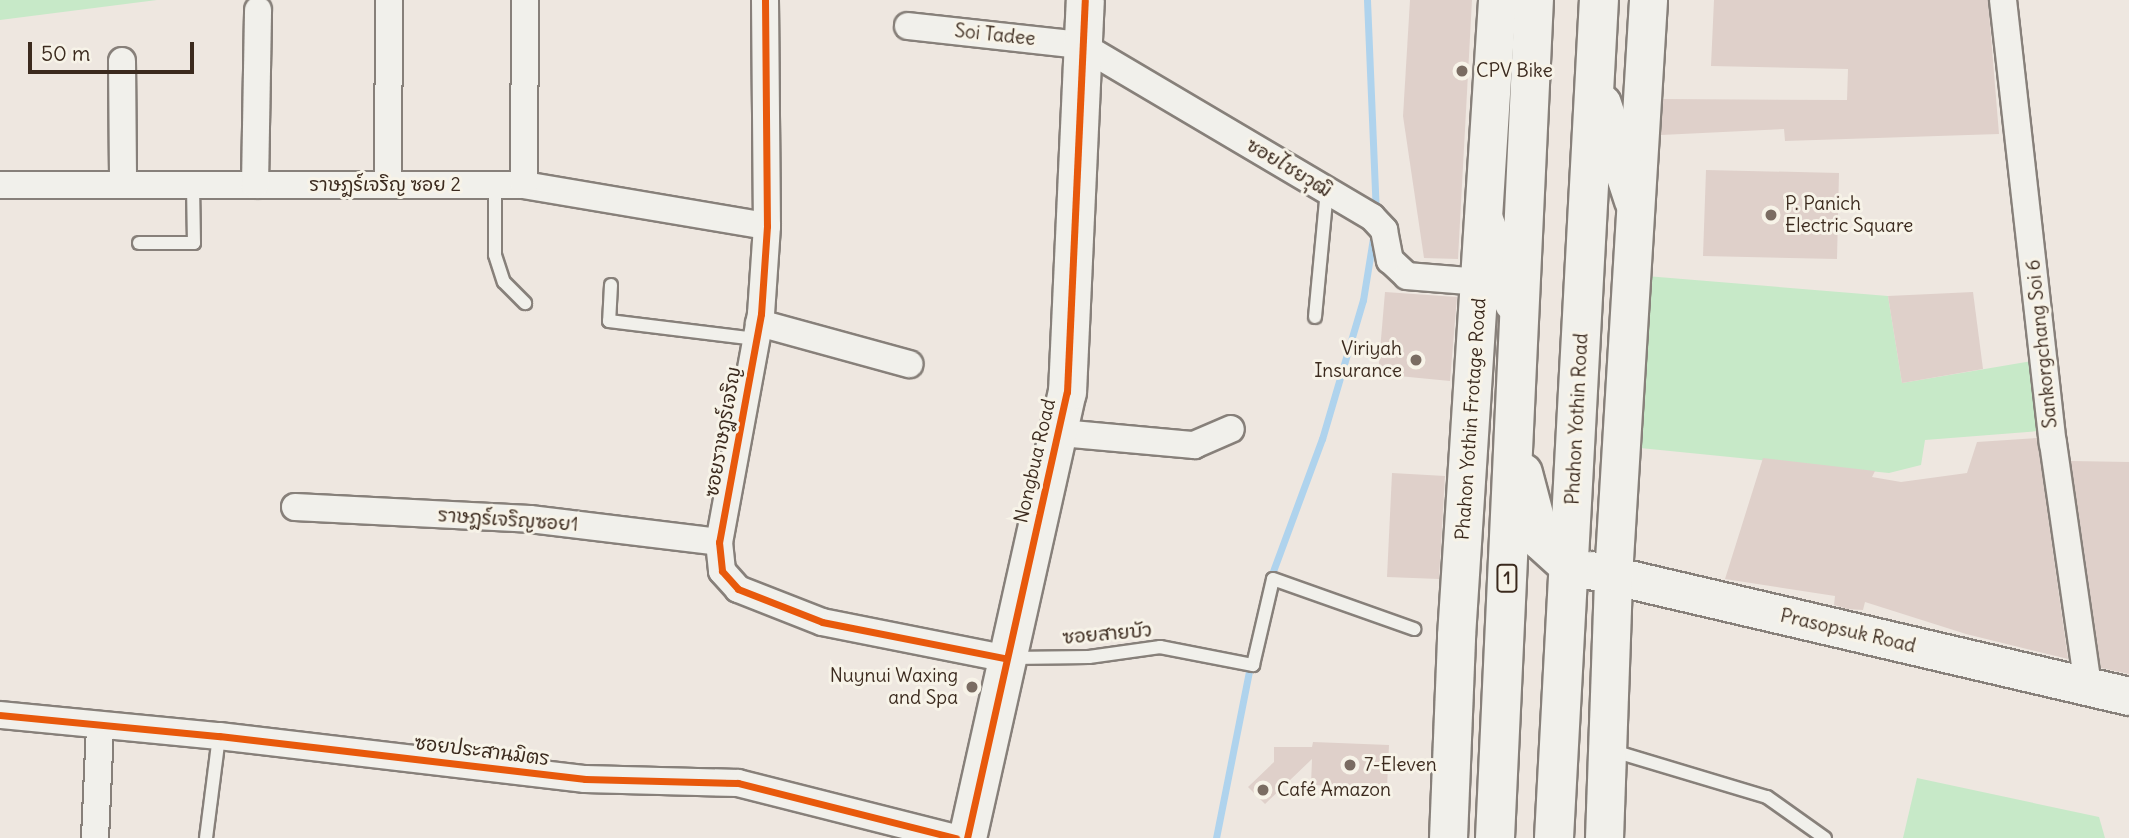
<!DOCTYPE html>
<meta charset="utf-8">
<style>
body{margin:0}
#map{position:relative;width:2129px;height:838px;overflow:hidden;background:#eee7e0;font-family:Delius,"Playpen Sans Thai",sans-serif}
div>[style]{position:absolute}
.green>*{inset:0;background:#c7e9c8}
.stream>*{height:7px;margin:-3.5px;padding:0 3.5px;transform-origin:3.5px;border-radius:3.5px;background:#afd3ed}
.building>*{inset:0;background:#dfd0ca}
.roads{filter:drop-shadow(2px 0 #87807a) drop-shadow(-2px 0 #87807a) drop-shadow(0 2px #87807a) drop-shadow(0 -2px #87807a)}
.lane>*{height:12px;margin:-6px;padding:0 6px;transform-origin:6px;border-radius:6px;background:#f1f0eb}
.street>*{height:26px;margin:-13px;padding:0 13px;transform-origin:13px;border-radius:13px;background:#f1f0eb}
.secondary>*{height:37px;margin:-18.5px;padding:0 18.5px;transform-origin:18.5px;border-radius:18.5px;background:#f1f0eb}
.primary>*{height:38px;margin:-19px;padding:0 19px;transform-origin:19px;border-radius:19px;background:#f1f0eb}
.cycleway>*{height:7px;margin:-3.5px;padding:0 3.5px;transform-origin:3.5px;border-radius:3.5px;background:#e8590c}
.dots>*{width:19px;height:19px;translate:-50% -50%;box-sizing:border-box;border:4px solid #f7f3e8;border-radius:50%}
span{translate:-50% -50%;white-space:nowrap;text-align:center;line-height:1.15;-webkit-text-stroke:6px #f7f3e8;paint-order:stroke}
.shield-label span{padding:2px 5px;background:#f7f3e8;border:2px solid;border-radius:5px;-webkit-text-stroke-width:0}
.shield-label{font-size:18px;color:#3b2a1e;font-weight:700}
.street-label{font-size:19px;color:#3b2a1e}
.poi-label{font-size:19px;color:#3b2a1e}
.left{translate:0 -50%;text-align:left}
.right{translate:-100% -50%;text-align:right}
.scale{position:absolute;left:28px;top:42px;width:166px;height:32px;box-sizing:border-box;border:4px solid #3b2a1e;border-top:0;padding-left:9px;font-size:21px;line-height:24px;white-space:nowrap;color:#3b2a1e;-webkit-text-stroke:5px #f7f3e8;paint-order:stroke}
</style>
<div id="map">
<div class="green">
<i style="clip-path:polygon(0 0,157px 0,0 20px)"></i>
<i style="clip-path:polygon(1646px 276px,1888px 296px,1902px 383px,2032px 361px,2039px 431px,1925px 440px,1921px 465px,1889px 473px,1630px 447px)"></i>
<i style="clip-path:polygon(1917px 778px,2099px 817px,2105px 838px,1903px 838px)"></i>
</div>
<div class="stream">
<i style="left:1367px;top:0;width:212px;rotate:87.6deg"></i>
<i style="left:1269px;top:582px;width:153px;rotate:-69.7deg"></i>
<i style="left:1322px;top:439px;width:145px;rotate:-73.6deg"></i>
<i style="left:1363px;top:300px;width:69px;rotate:-80.8deg"></i>
<i style="left:1216px;top:838px;width:180px;rotate:-78.8deg"></i>
</div>
<div class="building">
<i style="clip-path:polygon(1410px 0,1472px 0,1458px 259px,1424px 258px,1403px 116px)"></i>
<i style="clip-path:polygon(1714px 0,1988px 0,1999px 134px,1785px 141px,1784px 129px,1661px 135px,1663px 99px,1847px 100px,1848px 69px,1711px 66px)"></i>
<i style="clip-path:polygon(1706px 170px,1839px 173px,1837px 259px,1703px 256px)"></i>
<i style="clip-path:polygon(1385px 292px,1457px 297px,1450px 381px,1378px 374px)"></i>
<i style="clip-path:polygon(1973px 292px,1983px 369px,1902px 383px,1888px 296px)"></i>
<i style="clip-path:polygon(2037px 438px,2068px 659px,1966px 634px,1865px 602px,1863px 610px,1847px 609px,1834px 605px,1835px 596px,1725px 579px,1763px 458px,1875px 471px,1872px 477px,1901px 482px,1967px 473px,1977px 442px)"></i>
<i style="clip-path:polygon(2071px 461px,2129px 462px,2129px 674px,2101px 668px)"></i>
<i style="clip-path:polygon(1392px 473px,1445px 476px,1439px 579px,1387px 577px)"></i>
<i style="clip-path:polygon(1313px 742px,1389px 745px,1387px 788px,1311px 785px,1312px 759px,1265px 804px,1248px 787px,1274px 762px,1274px 747px,1312px 747px)"></i>
</div>
<div class="roads">
<div class="lane">
<i style="left:495px;top:185px;width:70px;rotate:90deg"></i>
<i style="left:495px;top:255px;width:28px;rotate:72deg"></i>
<i style="left:504px;top:282px;width:30px;rotate:45deg"></i>
<i style="left:139px;top:243px;width:55px"></i>
<i style="left:194px;top:243px;width:58px;rotate:-91deg"></i>
<i style="left:611px;top:285px;width:36px;rotate:93deg"></i>
<i style="left:609px;top:321px;width:148px;rotate:7deg"></i>
<i style="left:1315px;top:317px;width:128px;rotate:-84.6deg"></i>
<i style="left:1011px;top:658px;width:78px;rotate:-0.7deg"></i>
<i style="left:1089px;top:657px;width:72px;rotate:-8deg"></i>
<i style="left:1160px;top:647px;width:95px;rotate:11deg"></i>
<i style="left:1253px;top:665px;width:88px;rotate:-76.9deg"></i>
<i style="left:1273px;top:579px;width:150px;rotate:19.5deg"></i>
<i style="left:1610px;top:750px;width:164px;rotate:16.7deg"></i>
<i style="left:1767px;top:797px;width:71px;rotate:35.3deg"></i>
<i style="left:206px;top:838px;width:103px;rotate:-82.7deg"></i>
</div>
<div class="street">
<i style="left:765px;top:0;width:226px;rotate:89.5deg"></i>
<i style="left:767px;top:226px;width:88px;rotate:93.9deg"></i>
<i style="left:761px;top:314px;width:232px;rotate:100.4deg"></i>
<i style="left:719px;top:542px;width:29px;rotate:84deg"></i>
<i style="left:722px;top:571px;width:24px;rotate:48deg"></i>
<i style="left:738px;top:589px;width:90px;rotate:21.4deg"></i>
<i style="left:822px;top:622px;width:186px;rotate:11.2deg"></i>
<i style="left:2003px;top:0;width:446px;rotate:83.6deg"></i>
<i style="left:2053px;top:443px;width:246px;rotate:81.8deg"></i>
<i style="left:908px;top:26px;width:174px;rotate:6.3deg"></i>
<i style="left:1081px;top:45px;width:338px;rotate:30.6deg"></i>
<i style="left:1372px;top:217px;width:18px;rotate:47deg"></i>
<i style="left:1384px;top:230px;width:31px;rotate:79deg"></i>
<i style="left:1390px;top:260px;width:23px;rotate:43deg"></i>
<i style="left:1407px;top:276px;width:73px;rotate:4.7deg"></i>
<i style="left:122px;top:61px;width:124px;rotate:89.5deg"></i>
<i style="left:0;top:185px;width:524px"></i>
<i style="left:524px;top:185px;width:246px;rotate:9.6deg"></i>
<i style="left:255px;top:185px;width:175px;rotate:-89deg"></i>
<i style="left:388px;top:185px;width:185px;rotate:-89.7deg"></i>
<i style="left:524px;top:185px;width:185px;rotate:-89.7deg"></i>
<i style="left:759px;top:323px;width:156px;rotate:15.3deg"></i>
<i style="left:1061px;top:433px;width:134px;rotate:5.2deg"></i>
<i style="left:1194px;top:445px;width:40px;rotate:-23.4deg"></i>
<i style="left:295px;top:507px;width:235px;rotate:2.9deg"></i>
<i style="left:530px;top:519px;width:190px;rotate:6.9deg"></i>
<i style="left:0;top:715px;width:220px;rotate:5.5deg"></i>
<i style="left:219px;top:736px;width:369px;rotate:6.7deg"></i>
<i style="left:585px;top:779px;width:153px;rotate:1.5deg"></i>
<i style="left:738px;top:783px;width:225px;rotate:14.2deg"></i>
<i style="left:95px;top:838px;width:112px;rotate:-87.4deg"></i>
</div>
<div class="secondary">
<i style="left:1590px;top:570px;width:554px;rotate:13.16deg"></i>
<i style="left:967px;top:838px;width:457px;rotate:-77.4deg"></i>
<i style="left:1067px;top:392px;width:392px;rotate:-87.4deg"></i>
<i style="left:1448px;top:838px;width:202px;rotate:-87.7deg"></i>
<i style="left:1456px;top:636px;width:637px;rotate:-86.31deg"></i>
<i style="left:1604px;top:838px;width:262px;rotate:-88deg"></i>
<i style="left:1613px;top:576px;width:577px;rotate:-86.52deg"></i>
</div>
<div class="primary">
<i style="left:1602px;top:104px;width:102px;rotate:71.7deg"></i>
<i style="left:1484px;top:220px;width:88px;rotate:70.1deg"></i>
<i style="left:1523px;top:473px;width:70px;rotate:75.2deg"></i>
<i style="left:1541px;top:541px;width:36px;rotate:42deg"></i>
<i style="left:1495px;top:838px;width:839px;rotate:-87.34deg"></i>
<i style="left:1554px;top:838px;width:839px;rotate:-86.93deg"></i>
</div>
</div>
<div class="cycleway">
<i style="left:765px;top:0;width:226px;rotate:89.5deg"></i>
<i style="left:767px;top:226px;width:88px;rotate:93.9deg"></i>
<i style="left:761px;top:314px;width:232px;rotate:100.4deg"></i>
<i style="left:719px;top:542px;width:29px;rotate:84deg"></i>
<i style="left:722px;top:571px;width:24px;rotate:48deg"></i>
<i style="left:738px;top:589px;width:90px;rotate:21.4deg"></i>
<i style="left:822px;top:622px;width:186px;rotate:11.2deg"></i>
<i style="left:0;top:715px;width:220px;rotate:5.5deg"></i>
<i style="left:219px;top:736px;width:369px;rotate:6.7deg"></i>
<i style="left:585px;top:779px;width:153px;rotate:1.5deg"></i>
<i style="left:738px;top:783px;width:225px;rotate:14.2deg"></i>
<i style="left:967px;top:838px;width:457px;rotate:-77.4deg"></i>
<i style="left:1067px;top:392px;width:392px;rotate:-87.4deg"></i>
</div>
<div class="dots">
<i style="left:1462px;top:71px;background:#7a6c62"></i>
<i style="left:1771px;top:215px;background:#7a6c62"></i>
<i style="left:1416px;top:360px;background:#7a6c62"></i>
<i style="left:972px;top:687px;background:#7a6c62"></i>
<i style="left:1350px;top:765px;background:#7a6c62"></i>
<i style="left:1263px;top:790px;background:#7a6c62"></i>
</div>
<div class="shield-label">
<span style="left:1507px;top:578px">1</span>
</div>
<div class="street-label">
<span style="left:995px;top:35px;rotate:6deg">Soi Tadee</span>
<span style="left:1289px;top:168px;rotate:31deg">ซอยไชยวุฒิ</span>
<span style="left:385px;top:185px">ราษฎร์เจริญ ซอย 2</span>
<span style="left:2042px;top:344px;rotate:-96deg">Sankorgchang Soi 6</span>
<span style="left:1471px;top:419px;rotate:-86deg">Phahon Yothin Frotage Road</span>
<span style="left:1577px;top:419px;rotate:-87deg">Phahon Yothin Road</span>
<span style="left:723px;top:432px;rotate:-80deg">ซอยราษฎร์เจริญ</span>
<span style="left:1035px;top:461px;rotate:-77deg">Nongbua Road</span>
<span style="left:508px;top:520px;rotate:4deg">ราษฎร์เจริญซอย1</span>
<span style="left:1848px;top:631px;rotate:13deg">Prasopsuk Road</span>
<span style="left:1107px;top:634px;rotate:-5deg">ซอยสายบัว</span>
<span style="left:482px;top:751px;rotate:7deg">ซอยประสานมิตร</span>
</div>
<div class="poi-label">
<span class="left" style="left:1476px;top:71px">CPV Bike</span>
<span class="left" style="left:1785px;top:215px">P. Panich<br>Electric Square</span>
<span class="right" style="left:1402px;top:360px">Viriyah<br>Insurance</span>
<span class="right" style="left:958px;top:687px">Nuynui Waxing<br>and Spa</span>
<span class="left" style="left:1364px;top:765px">7-Eleven</span>
<span class="left" style="left:1277px;top:790px">Café Amazon</span>
</div>
<div class="scale">50 m</div>
</div>
